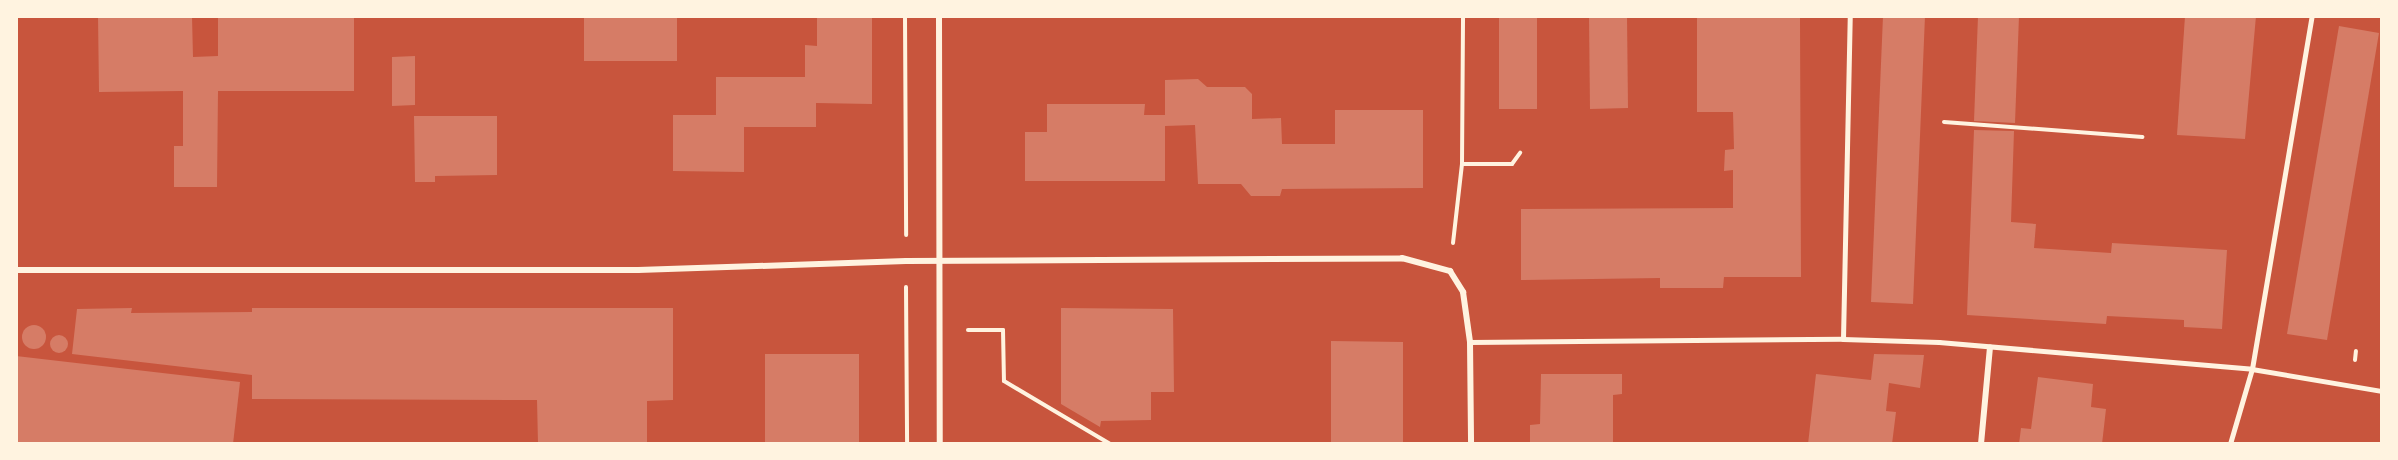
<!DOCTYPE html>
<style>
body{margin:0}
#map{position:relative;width:2398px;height:460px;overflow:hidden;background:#c8553d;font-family:"PT Sans Narrow",sans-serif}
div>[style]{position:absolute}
.building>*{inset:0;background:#d67c66}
.round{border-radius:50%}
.path>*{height:4px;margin:-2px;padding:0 2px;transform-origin:2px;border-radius:2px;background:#fff3e0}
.service>*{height:4.5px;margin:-2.25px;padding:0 2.25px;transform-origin:2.25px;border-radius:2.25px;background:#fff3e0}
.minor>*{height:6px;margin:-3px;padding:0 3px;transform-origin:3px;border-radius:3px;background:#fff3e0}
span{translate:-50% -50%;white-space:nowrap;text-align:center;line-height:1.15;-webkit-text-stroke:6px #fff3e0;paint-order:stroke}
.frame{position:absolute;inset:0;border:18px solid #fff3e0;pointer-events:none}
</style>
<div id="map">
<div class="building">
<i style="clip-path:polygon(98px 16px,192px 16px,193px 57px,218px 56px,218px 16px,354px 16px,354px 91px,218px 91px,217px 187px,174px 187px,174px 146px,183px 146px,183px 91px,99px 92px)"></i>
<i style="clip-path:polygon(584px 16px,677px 16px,677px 61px,584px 61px)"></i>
<i style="clip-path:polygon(817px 16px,872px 16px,872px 104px,816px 103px,816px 127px,744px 127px,744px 172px,673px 171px,673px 115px,716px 115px,716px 77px,805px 77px,805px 45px,817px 46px)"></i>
<i style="clip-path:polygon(1499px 16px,1537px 16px,1537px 109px,1499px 109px)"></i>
<i style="clip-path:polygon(1589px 16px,1627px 16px,1628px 108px,1590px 109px)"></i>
<i style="clip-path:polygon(1697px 16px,1800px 16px,1801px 277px,1724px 277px,1723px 288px,1660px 288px,1660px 278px,1521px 280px,1521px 209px,1733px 208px,1733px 170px,1724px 171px,1725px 150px,1734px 149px,1733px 112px,1697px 112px)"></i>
<i style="clip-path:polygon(1883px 16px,1925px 16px,1913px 304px,1871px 302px)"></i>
<i style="clip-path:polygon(1978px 16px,2019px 16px,2015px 123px,1974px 121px)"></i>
<i style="clip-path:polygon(2185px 16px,2256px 16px,2245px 139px,2177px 135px)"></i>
<i style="clip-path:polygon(2339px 26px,2379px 33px,2327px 340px,2287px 334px)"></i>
<i style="clip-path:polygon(415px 56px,415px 105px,392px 106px,392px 57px)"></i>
<i style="clip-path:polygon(1198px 79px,1207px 87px,1245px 87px,1252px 94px,1252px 119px,1281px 118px,1282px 144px,1335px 144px,1335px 110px,1423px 110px,1423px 188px,1282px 189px,1280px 196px,1251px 196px,1241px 184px,1198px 184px,1195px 125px,1165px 126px,1165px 181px,1025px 181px,1025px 132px,1047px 132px,1047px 104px,1145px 104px,1144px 115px,1165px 115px,1165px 80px)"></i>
<i style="clip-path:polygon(414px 116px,497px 116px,497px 175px,435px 176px,435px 182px,415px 182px)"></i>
<i style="clip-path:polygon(1974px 130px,2014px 131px,2011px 222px,2036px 224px,2034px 248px,2111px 253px,2112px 243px,2227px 250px,2222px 329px,2184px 327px,2184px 320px,2107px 316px,2106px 324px,1967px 315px)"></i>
<i style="clip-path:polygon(132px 308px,131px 313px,252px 312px,252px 308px,673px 308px,673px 400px,647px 401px,647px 444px,538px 444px,537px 400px,252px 399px,252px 375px,72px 354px,77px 309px)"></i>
<i style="clip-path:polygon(1061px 308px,1173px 309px,1174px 392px,1151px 392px,1151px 420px,1101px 421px,1100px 427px,1061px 404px)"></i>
<i class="round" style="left:22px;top:325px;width:24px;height:24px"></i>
<i class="round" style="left:50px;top:335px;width:18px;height:18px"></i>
<i style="clip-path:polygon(1331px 341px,1403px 342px,1403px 444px,1331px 444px)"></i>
<i style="clip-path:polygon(765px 354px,859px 354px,859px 444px,765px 444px)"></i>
<i style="clip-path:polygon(1874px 354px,1924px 355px,1920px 388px,1889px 383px,1886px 411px,1896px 412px,1892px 444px,1808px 444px,1816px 374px,1871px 380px)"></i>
<i style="clip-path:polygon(16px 356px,240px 382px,233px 444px,16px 444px)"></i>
<i style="clip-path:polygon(1541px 374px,1622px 374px,1622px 394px,1613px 395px,1613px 444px,1530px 444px,1530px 425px,1540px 424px)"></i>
<i style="clip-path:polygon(2038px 377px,2093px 384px,2091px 407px,2106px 409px,2102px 444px,2019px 444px,2021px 428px,2031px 429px)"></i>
</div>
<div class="path">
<i style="left:905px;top:16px;width:219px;rotate:89.7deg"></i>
<i style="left:1944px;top:122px;width:199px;rotate:4.3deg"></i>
<i style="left:1462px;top:164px;width:50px"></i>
<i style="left:1512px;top:164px;width:14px;rotate:-54deg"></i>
<i style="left:1453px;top:243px;width:80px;rotate:-83.5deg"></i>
<i style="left:1462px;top:164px;width:148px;rotate:-89.6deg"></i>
<i style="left:906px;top:287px;width:157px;rotate:89.6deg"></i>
<i style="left:968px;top:330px;width:35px"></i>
<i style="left:1003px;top:330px;width:51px;rotate:88.9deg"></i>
<i style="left:1004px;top:381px;width:123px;rotate:30.7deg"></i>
<i style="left:2355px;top:360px;width:9px;rotate:-84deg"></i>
</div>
<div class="service">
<i style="left:1843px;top:339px;width:323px;rotate:-88.8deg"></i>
<i style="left:1470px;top:342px;width:373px;rotate:-0.5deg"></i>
<i style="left:1843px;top:339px;width:96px;rotate:1.8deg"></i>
<i style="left:1939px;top:342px;width:314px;rotate:4.9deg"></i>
<i style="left:2252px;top:369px;width:132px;rotate:9.6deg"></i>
<i style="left:2230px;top:444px;width:78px;rotate:-73.7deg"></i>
<i style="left:2252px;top:369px;width:358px;rotate:-80.4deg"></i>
</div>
<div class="minor">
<i style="left:939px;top:16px;width:428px;rotate:89.9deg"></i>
<i style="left:16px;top:270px;width:622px"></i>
<i style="left:638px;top:270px;width:268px;rotate:-1.9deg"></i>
<i style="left:906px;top:261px;width:496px;rotate:-0.3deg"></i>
<i style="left:1402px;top:258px;width:50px;rotate:15.2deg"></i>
<i style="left:1450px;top:271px;width:25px;rotate:58deg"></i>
<i style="left:1463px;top:292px;width:50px;rotate:82deg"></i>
<i style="left:1470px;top:342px;width:102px;rotate:89.4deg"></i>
<i style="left:1981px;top:444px;width:97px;rotate:-84.7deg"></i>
</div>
<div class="frame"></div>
</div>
